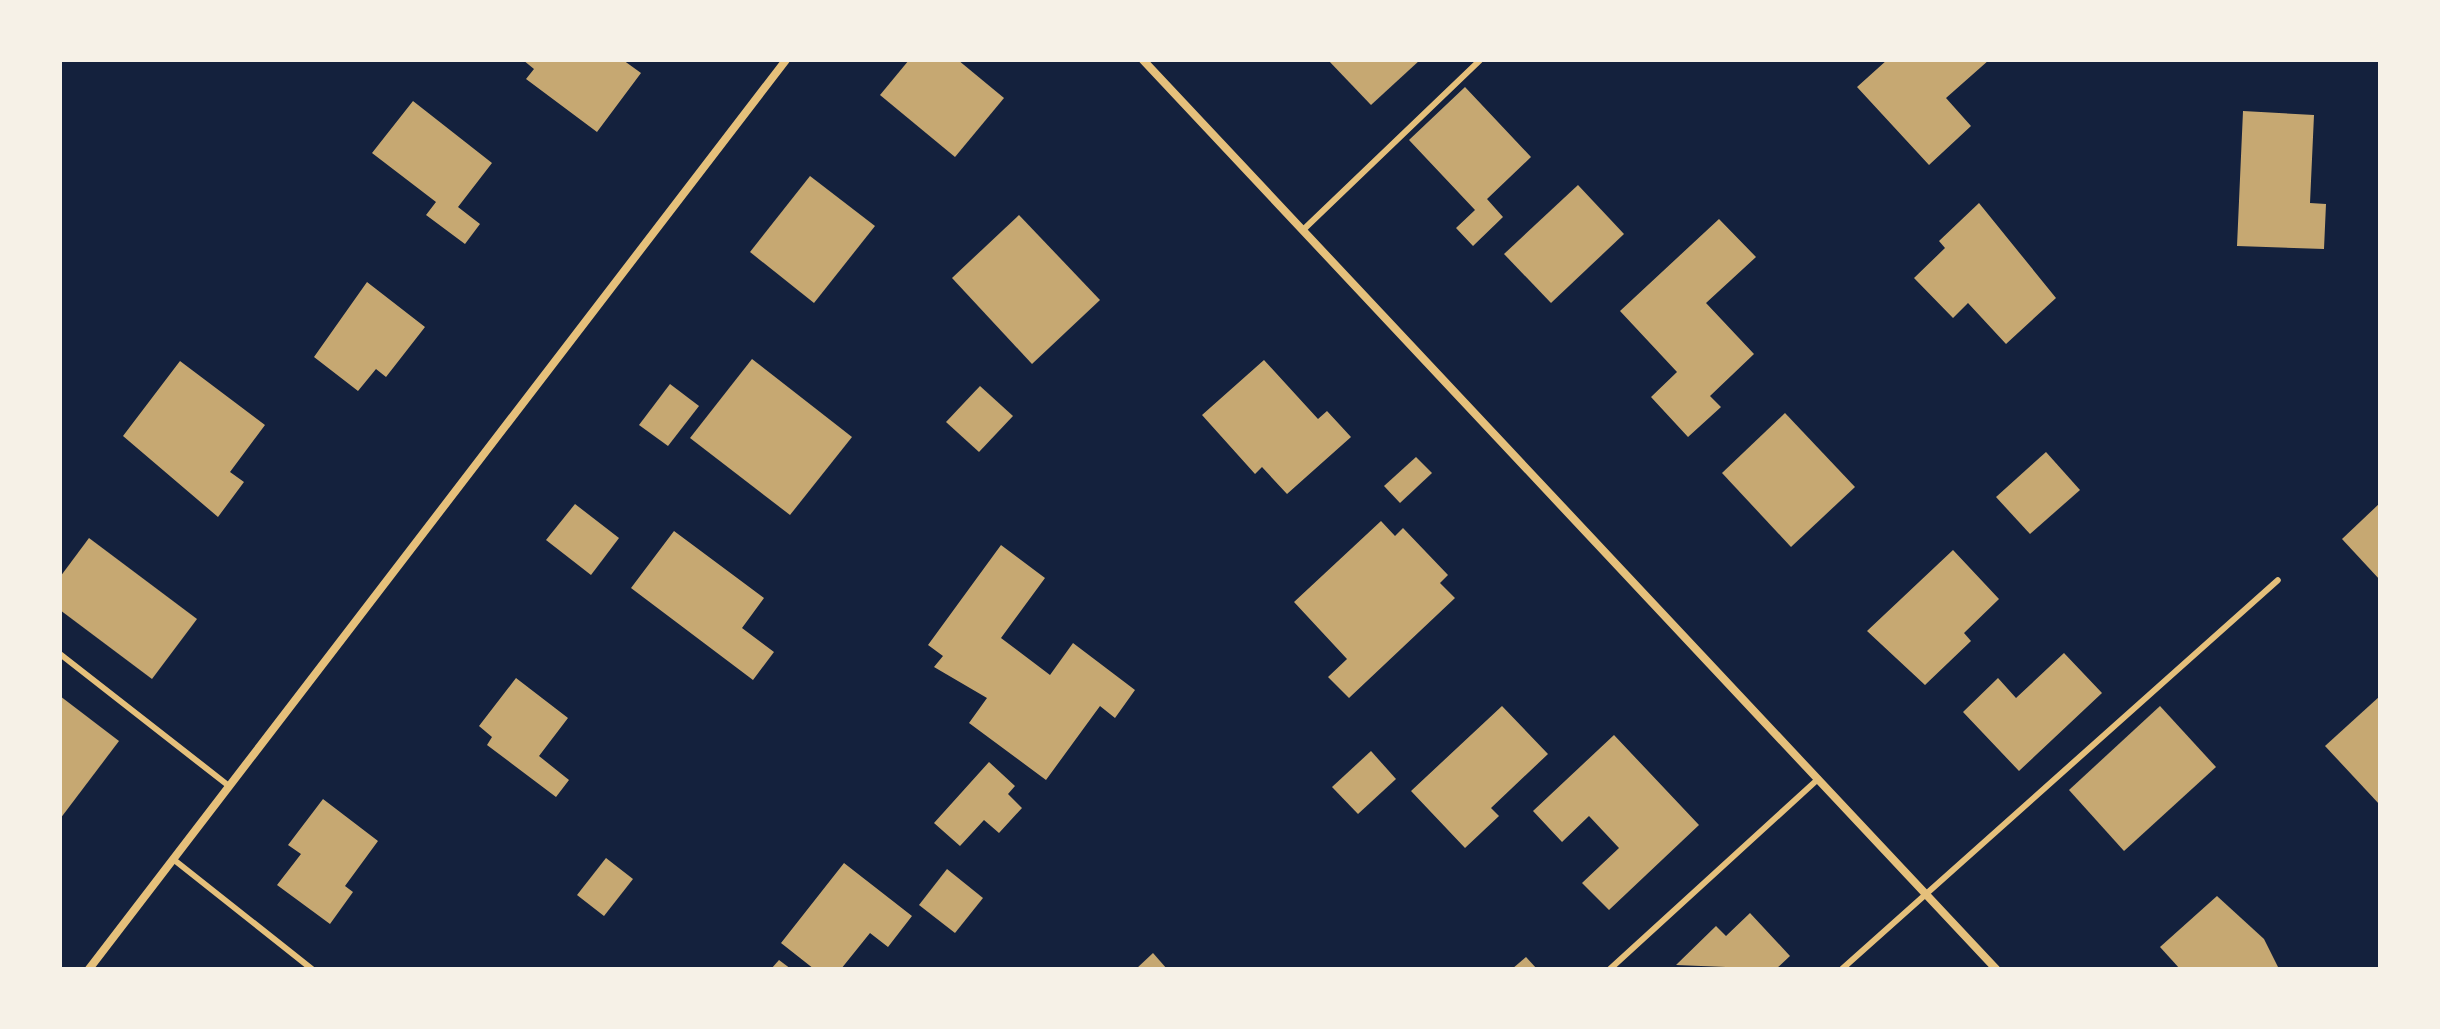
<!DOCTYPE html>
<style>
body{margin:0}
#map{position:relative;width:2440px;height:1029px;overflow:hidden;background:#14213d;font-family:Ubuntu,sans-serif}
div>[style]{position:absolute}
.building>*{inset:0;background:#c6a872}
.service>*{height:6px;margin:-3px;padding:0 3px;transform-origin:3px;border-radius:3px;background:#e5c07b}
.minor>*{height:8px;margin:-4px;padding:0 4px;transform-origin:4px;border-radius:4px;background:#e5c07b}
span{translate:-50% -50%;white-space:nowrap;text-align:center;line-height:1.15;-webkit-text-stroke:8px #f6f1e7;paint-order:stroke}
.frame{position:absolute;inset:0;border:62px solid #f6f1e7;pointer-events:none}
</style>
<div id="map">
<div class="building">
<i style="clip-path:polygon(523px 60px,623px 60px,641px 73px,597px 132px,526px 79px,534px 69px)"></i>
<i style="clip-path:polygon(909px 60px,958px 60px,1004px 98px,955px 157px,880px 95px)"></i>
<i style="clip-path:polygon(1328px 60px,1420px 60px,1371px 105px)"></i>
<i style="clip-path:polygon(1887px 60px,1989px 60px,1946px 98px,1971px 126px,1929px 165px,1857px 87px)"></i>
<i style="clip-path:polygon(1465px 87px,1531px 157px,1487px 199px,1503px 217px,1473px 246px,1456px 228px,1475px 210px,1409px 140px)"></i>
<i style="clip-path:polygon(413px 101px,492px 163px,458px 207px,480px 224px,465px 244px,426px 215px,436px 202px,372px 153px)"></i>
<i style="clip-path:polygon(2243px 111px,2314px 115px,2310px 203px,2326px 204px,2324px 249px,2237px 246px)"></i>
<i style="clip-path:polygon(810px 176px,875px 226px,814px 303px,750px 252px)"></i>
<i style="clip-path:polygon(1578px 185px,1624px 234px,1551px 303px,1504px 254px)"></i>
<i style="clip-path:polygon(1979px 203px,2056px 298px,2006px 344px,1968px 303px,1953px 318px,1914px 278px,1945px 248px,1939px 241px)"></i>
<i style="clip-path:polygon(1019px 215px,1100px 300px,1032px 364px,952px 278px)"></i>
<i style="clip-path:polygon(1719px 219px,1756px 257px,1706px 303px,1754px 354px,1710px 396px,1721px 407px,1688px 437px,1651px 397px,1677px 372px,1620px 311px)"></i>
<i style="clip-path:polygon(367px 282px,425px 327px,386px 377px,376px 369px,358px 391px,314px 357px)"></i>
<i style="clip-path:polygon(752px 359px,852px 437px,790px 515px,690px 438px)"></i>
<i style="clip-path:polygon(1264px 360px,1318px 419px,1327px 411px,1351px 437px,1287px 494px,1262px 467px,1255px 474px,1202px 415px)"></i>
<i style="clip-path:polygon(180px 361px,265px 425px,230px 472px,244px 482px,218px 517px,123px 436px)"></i>
<i style="clip-path:polygon(670px 384px,699px 406px,668px 446px,639px 425px)"></i>
<i style="clip-path:polygon(980px 386px,1013px 416px,979px 452px,946px 422px)"></i>
<i style="clip-path:polygon(1785px 413px,1855px 487px,1791px 547px,1722px 473px)"></i>
<i style="clip-path:polygon(2046px 452px,2080px 490px,2030px 534px,1996px 497px)"></i>
<i style="clip-path:polygon(1416px 457px,1432px 473px,1400px 503px,1384px 486px)"></i>
<i style="clip-path:polygon(2380px 503px,2380px 580px,2342px 539px)"></i>
<i style="clip-path:polygon(575px 504px,619px 538px,591px 575px,546px 540px)"></i>
<i style="clip-path:polygon(1381px 521px,1395px 536px,1403px 528px,1448px 575px,1440px 583px,1455px 598px,1349px 698px,1328px 677px,1347px 659px,1294px 602px)"></i>
<i style="clip-path:polygon(674px 531px,764px 598px,742px 628px,774px 652px,753px 680px,631px 588px)"></i>
<i style="clip-path:polygon(89px 538px,197px 619px,152px 679px,60px 610px,60px 577px)"></i>
<i style="clip-path:polygon(1001px 545px,1045px 578px,1001px 638px,1050px 675px,1073px 643px,1135px 690px,1115px 718px,1100px 706px,1046px 780px,969px 723px,987px 698px,934px 667px,943px 656px,928px 645px)"></i>
<i style="clip-path:polygon(1953px 550px,1999px 599px,1964px 633px,1971px 641px,1925px 685px,1867px 631px)"></i>
<i style="clip-path:polygon(2064px 653px,2102px 693px,2019px 771px,1963px 712px,1998px 678px,2016px 698px)"></i>
<i style="clip-path:polygon(516px 678px,568px 718px,539px 756px,569px 780px,556px 797px,487px 745px,492px 737px,479px 726px)"></i>
<i style="clip-path:polygon(60px 696px,119px 741px,60px 819px)"></i>
<i style="clip-path:polygon(2380px 696px,2380px 805px,2325px 746px)"></i>
<i style="clip-path:polygon(1502px 706px,1548px 754px,1491px 808px,1499px 816px,1465px 848px,1411px 791px)"></i>
<i style="clip-path:polygon(2160px 706px,2216px 767px,2124px 851px,2069px 790px)"></i>
<i style="clip-path:polygon(1614px 735px,1699px 825px,1609px 910px,1582px 883px,1619px 848px,1589px 816px,1562px 842px,1533px 811px)"></i>
<i style="clip-path:polygon(1371px 751px,1396px 779px,1358px 814px,1332px 787px)"></i>
<i style="clip-path:polygon(989px 762px,1015px 786px,1008px 794px,1022px 808px,999px 833px,984px 820px,960px 846px,934px 823px)"></i>
<i style="clip-path:polygon(323px 799px,378px 841px,345px 886px,353px 892px,330px 924px,277px 885px,301px 854px,288px 845px)"></i>
<i style="clip-path:polygon(606px 858px,633px 879px,604px 916px,577px 895px)"></i>
<i style="clip-path:polygon(844px 863px,912px 916px,888px 947px,870px 933px,841px 969px,814px 969px,781px 943px)"></i>
<i style="clip-path:polygon(947px 869px,983px 898px,955px 933px,919px 905px)"></i>
<i style="clip-path:polygon(2217px 896px,2264px 939px,2279px 969px,2180px 969px,2160px 947px)"></i>
<i style="clip-path:polygon(1750px 913px,1790px 956px,1776px 969px,1676px 965px,1716px 926px,1726px 936px)"></i>
<i style="clip-path:polygon(1153px 953px,1167px 969px,1136px 969px)"></i>
<i style="clip-path:polygon(1526px 957px,1537px 969px,1512px 969px)"></i>
<i style="clip-path:polygon(779px 960px,791px 969px,771px 969px)"></i>
</div>
<div class="service">
<i style="left:1303px;top:230px;width:245px;rotate:-43.8deg"></i>
<i style="left:60px;top:654px;width:214px;rotate:38deg"></i>
<i style="left:173px;top:859px;width:177px;rotate:38.4deg"></i>
<i style="left:1610px;top:969px;width:282px;rotate:-42.4deg"></i>
<i style="left:1842px;top:969px;width:584px;rotate:-41.74deg"></i>
</div>
<div class="minor">
<i style="left:1143px;top:60px;width:1247px;rotate:46.82deg"></i>
<i style="left:89px;top:969px;width:1145px;rotate:-52.52deg"></i>
</div>
<div class="frame"></div>
</div>
